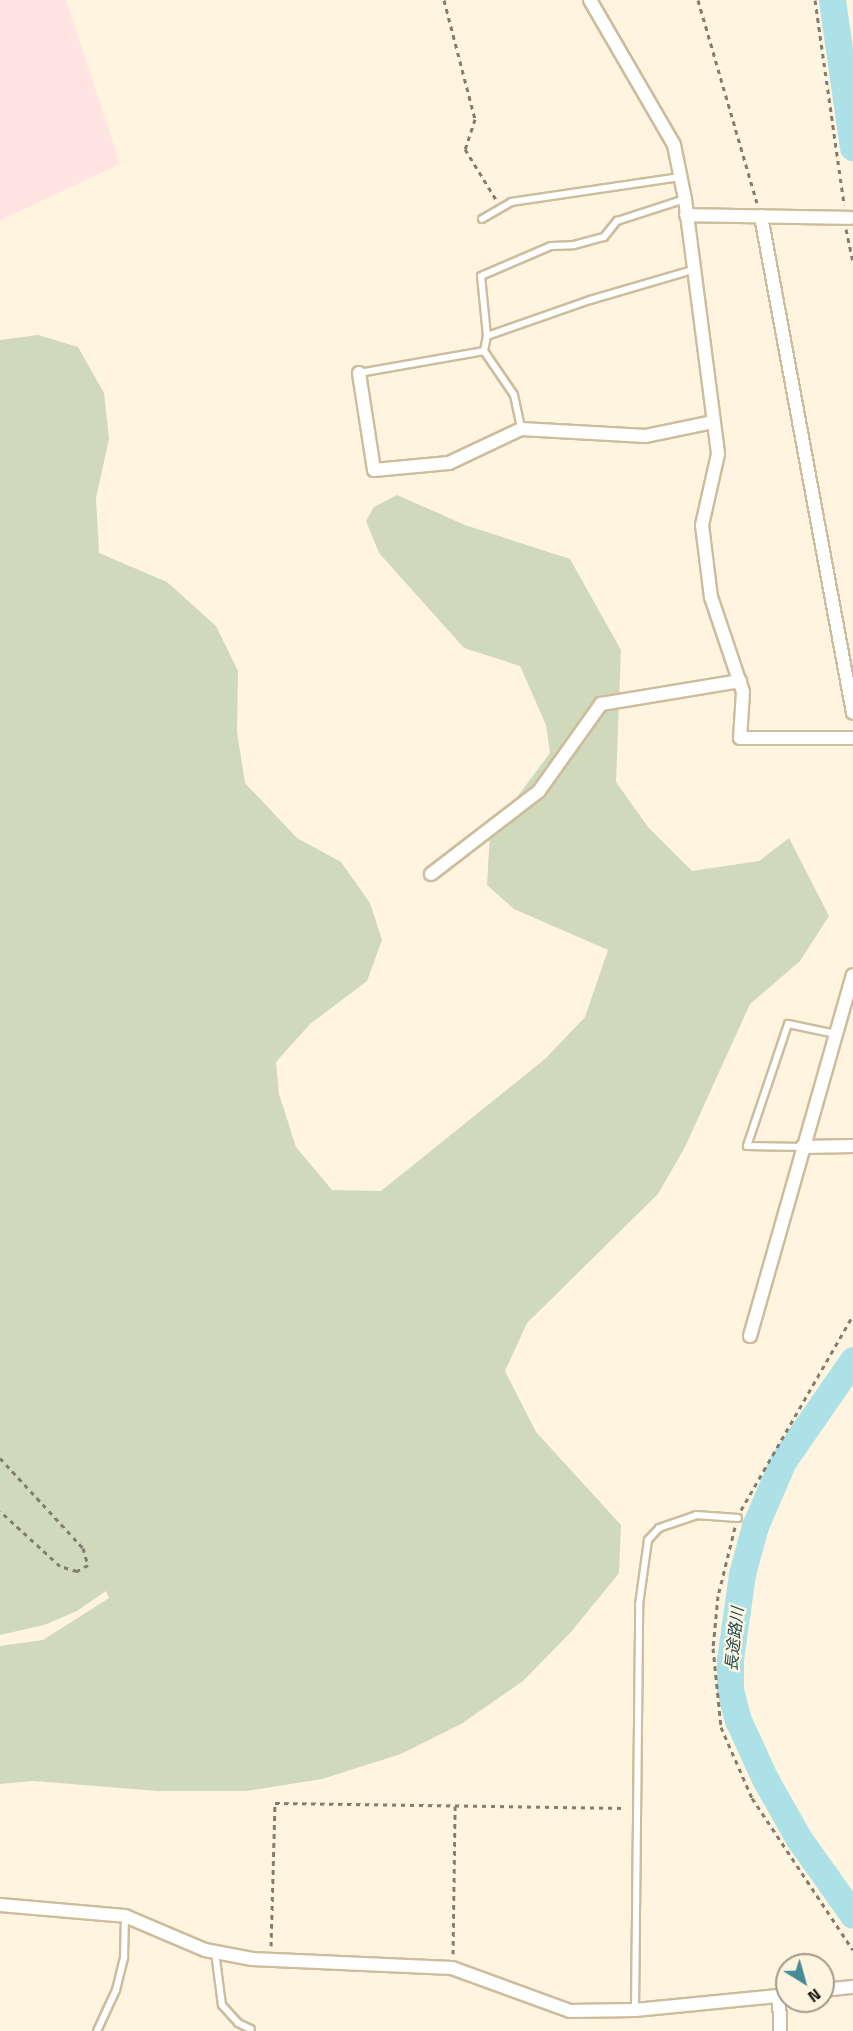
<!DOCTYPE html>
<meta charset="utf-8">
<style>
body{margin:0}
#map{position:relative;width:853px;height:2031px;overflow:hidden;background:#fef4e0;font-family:"Titillium Web","Noto Sans JP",sans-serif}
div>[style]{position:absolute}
.industrial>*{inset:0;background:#ffe4e2}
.green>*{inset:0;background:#d0d9bc}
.river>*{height:27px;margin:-13.5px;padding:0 13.5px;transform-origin:13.5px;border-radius:13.5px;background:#ade1e8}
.path>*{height:3px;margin-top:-1.5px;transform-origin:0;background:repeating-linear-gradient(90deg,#847d6d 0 4.5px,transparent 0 9px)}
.roads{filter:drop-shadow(2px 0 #cdbd9c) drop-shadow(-2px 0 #cdbd9c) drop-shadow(0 2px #cdbd9c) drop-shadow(0 -2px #cdbd9c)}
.service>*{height:6px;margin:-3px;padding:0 3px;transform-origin:3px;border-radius:3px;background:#fff}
.minor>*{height:12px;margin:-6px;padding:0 6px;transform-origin:6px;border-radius:6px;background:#fff}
span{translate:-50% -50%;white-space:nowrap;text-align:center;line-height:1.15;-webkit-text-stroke:4.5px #fef4e0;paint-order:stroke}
.water-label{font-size:16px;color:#1c4a50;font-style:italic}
.north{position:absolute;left:775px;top:1953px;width:60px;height:60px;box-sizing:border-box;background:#fef4e0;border:2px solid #a29a89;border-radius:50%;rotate:143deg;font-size:16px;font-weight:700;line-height:24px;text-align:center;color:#171206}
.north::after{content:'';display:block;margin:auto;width:21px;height:27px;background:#468b98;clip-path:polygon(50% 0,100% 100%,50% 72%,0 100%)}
</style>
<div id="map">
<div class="industrial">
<i style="clip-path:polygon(0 0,66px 0,120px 164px,0 220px)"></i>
</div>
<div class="green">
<i style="clip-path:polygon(38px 335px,78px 347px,104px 393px,109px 439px,96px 498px,99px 553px,167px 582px,216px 626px,238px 671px,237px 732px,245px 783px,297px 838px,341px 862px,370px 903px,382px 940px,367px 981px,310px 1024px,276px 1062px,279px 1094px,296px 1147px,332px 1190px,381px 1191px,545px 1059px,585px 1017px,608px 950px,514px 909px,487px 885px,490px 833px,550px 753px,546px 725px,520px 666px,464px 648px,379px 553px,366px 521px,374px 507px,397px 495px,465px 525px,570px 559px,621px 650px,616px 782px,648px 827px,692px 871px,759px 861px,789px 838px,829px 916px,800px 961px,750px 1004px,685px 1147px,658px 1194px,527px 1323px,505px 1371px,536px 1432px,621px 1525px,619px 1573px,571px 1632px,523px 1681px,461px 1724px,401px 1754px,322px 1779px,246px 1791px,158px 1791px,33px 1781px,0 1784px,0 1646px,43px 1640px,109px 1598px,106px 1591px,77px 1611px,44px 1625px,0 1635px,0 340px)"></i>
</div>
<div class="river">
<i style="left:832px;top:0;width:149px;rotate:81.9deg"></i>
<i style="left:853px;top:1360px;width:123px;rotate:124.7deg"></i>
<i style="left:783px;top:1461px;width:71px;rotate:113.3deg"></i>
<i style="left:755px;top:1526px;width:50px;rotate:105.2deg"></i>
<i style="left:742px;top:1574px;width:86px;rotate:98deg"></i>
<i style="left:730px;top:1659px;width:30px;rotate:90deg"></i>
<i style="left:730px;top:1689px;width:32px;rotate:76deg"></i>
<i style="left:738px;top:1720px;width:65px;rotate:65.4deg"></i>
<i style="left:765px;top:1779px;width:69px;rotate:60.5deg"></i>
<i style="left:799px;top:1839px;width:93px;rotate:54.6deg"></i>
</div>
<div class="path">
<i style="left:444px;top:0;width:123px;rotate:75.4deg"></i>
<i style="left:475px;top:119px;width:32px;rotate:108deg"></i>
<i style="left:465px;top:149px;width:61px;rotate:58.4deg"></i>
<i style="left:698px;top:0;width:211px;rotate:73.8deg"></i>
<i style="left:815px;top:0;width:207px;rotate:81.9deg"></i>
<i style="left:846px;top:229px;width:35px;rotate:78deg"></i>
<i style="left:0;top:1458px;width:122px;rotate:47.3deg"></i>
<i style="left:83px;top:1548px;width:18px;rotate:74deg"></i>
<i style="left:88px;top:1565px;width:13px;rotate:151deg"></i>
<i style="left:77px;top:1571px;width:18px;rotate:-164deg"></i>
<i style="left:60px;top:1566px;width:81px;rotate:-137.5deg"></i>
<i style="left:741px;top:1510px;width:225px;rotate:-60.1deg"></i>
<i style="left:735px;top:1527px;width:71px;rotate:103.8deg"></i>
<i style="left:718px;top:1596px;width:52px;rotate:95.5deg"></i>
<i style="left:713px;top:1648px;width:79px;rotate:84.2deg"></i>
<i style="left:721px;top:1727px;width:77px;rotate:66.4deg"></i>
<i style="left:752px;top:1798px;width:182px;rotate:56.4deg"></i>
<i style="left:271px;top:1946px;width:143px;rotate:-88.4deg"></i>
<i style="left:275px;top:1803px;width:351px;rotate:0.8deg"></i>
<i style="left:453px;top:1954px;width:148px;rotate:-89.2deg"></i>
</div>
<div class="roads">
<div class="service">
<i style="left:482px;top:219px;width:34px;rotate:-30deg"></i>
<i style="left:511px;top:202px;width:171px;rotate:-8.4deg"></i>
<i style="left:487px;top:336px;width:109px;rotate:-19.3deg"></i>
<i style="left:590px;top:300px;width:110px;rotate:-16.3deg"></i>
<i style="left:484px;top:351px;width:53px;rotate:55.7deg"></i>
<i style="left:514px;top:395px;width:35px;rotate:78deg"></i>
<i style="left:359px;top:373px;width:127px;rotate:-10deg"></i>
<i style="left:484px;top:351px;width:15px;rotate:-79deg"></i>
<i style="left:487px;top:336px;width:60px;rotate:-95.7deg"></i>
<i style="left:481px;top:276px;width:76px;rotate:-23.2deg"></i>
<i style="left:551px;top:246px;width:23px;rotate:-2deg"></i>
<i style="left:574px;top:245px;width:31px;rotate:-15deg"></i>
<i style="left:604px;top:237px;width:21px;rotate:-51deg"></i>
<i style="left:617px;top:221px;width:71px;rotate:-17.9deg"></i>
<i style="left:802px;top:1147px;width:55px;rotate:-179deg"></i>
<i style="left:747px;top:1146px;width:129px;rotate:-71.4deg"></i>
<i style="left:788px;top:1024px;width:49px;rotate:11.8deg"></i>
<i style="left:215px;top:1952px;width:53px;rotate:82.5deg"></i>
<i style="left:222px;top:2005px;width:24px;rotate:48deg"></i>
<i style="left:238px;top:2023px;width:14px;rotate:25deg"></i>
<i style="left:635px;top:2010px;width:405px;rotate:-89.4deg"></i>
<i style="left:639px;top:1605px;width:66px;rotate:-82.1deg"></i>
<i style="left:648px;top:1540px;width:16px;rotate:-47deg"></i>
<i style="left:659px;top:1528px;width:39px;rotate:-19deg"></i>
<i style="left:696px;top:1515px;width:42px;rotate:4.1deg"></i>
<i style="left:97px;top:2031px;width:45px;rotate:-65.1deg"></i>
<i style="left:116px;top:1990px;width:34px;rotate:-76deg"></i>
<i style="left:124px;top:1957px;width:41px;rotate:-88.6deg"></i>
</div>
<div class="minor">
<i style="left:590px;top:0;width:168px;rotate:59.9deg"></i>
<i style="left:674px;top:145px;width:55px;rotate:78.5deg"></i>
<i style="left:685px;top:199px;width:257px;rotate:82.6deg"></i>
<i style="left:718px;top:454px;width:73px;rotate:102.7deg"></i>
<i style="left:702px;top:525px;width:73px;rotate:82.9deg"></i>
<i style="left:711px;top:597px;width:100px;rotate:71.4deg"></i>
<i style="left:743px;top:692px;width:46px;rotate:93.7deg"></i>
<i style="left:740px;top:738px;width:113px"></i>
<i style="left:686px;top:215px;width:164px;rotate:1deg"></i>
<i style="left:761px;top:216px;width:505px;rotate:79.51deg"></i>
<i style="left:359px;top:373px;width:98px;rotate:81.2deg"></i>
<i style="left:374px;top:470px;width:75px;rotate:-5.3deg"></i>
<i style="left:449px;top:463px;width:80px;rotate:-25.3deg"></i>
<i style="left:521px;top:429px;width:125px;rotate:3.2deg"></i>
<i style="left:646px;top:436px;width:68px;rotate:-11.8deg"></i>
<i style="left:431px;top:874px;width:136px;rotate:-37.5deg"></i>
<i style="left:539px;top:791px;width:107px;rotate:-54.5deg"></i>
<i style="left:601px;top:704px;width:141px;rotate:-9.4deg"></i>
<i style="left:802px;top:1147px;width:51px;rotate:-1.1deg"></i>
<i style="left:750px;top:1336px;width:375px;rotate:-74.1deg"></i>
<i style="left:0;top:1905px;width:125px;rotate:5deg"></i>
<i style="left:125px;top:1916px;width:87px;rotate:23deg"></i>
<i style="left:205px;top:1950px;width:48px;rotate:10.8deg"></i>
<i style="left:252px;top:1959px;width:200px;rotate:2.6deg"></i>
<i style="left:452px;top:1968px;width:126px;rotate:20deg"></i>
<i style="left:570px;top:2011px;width:65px;rotate:-0.9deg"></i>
<i style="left:635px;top:2010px;width:153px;rotate:-5.6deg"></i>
<i style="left:823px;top:1990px;width:30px;rotate:-6deg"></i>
<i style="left:779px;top:1996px;width:35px;rotate:88deg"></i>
</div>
</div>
<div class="water-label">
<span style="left:734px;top:1639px;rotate:-84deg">長途路川</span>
</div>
<div class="north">N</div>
</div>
